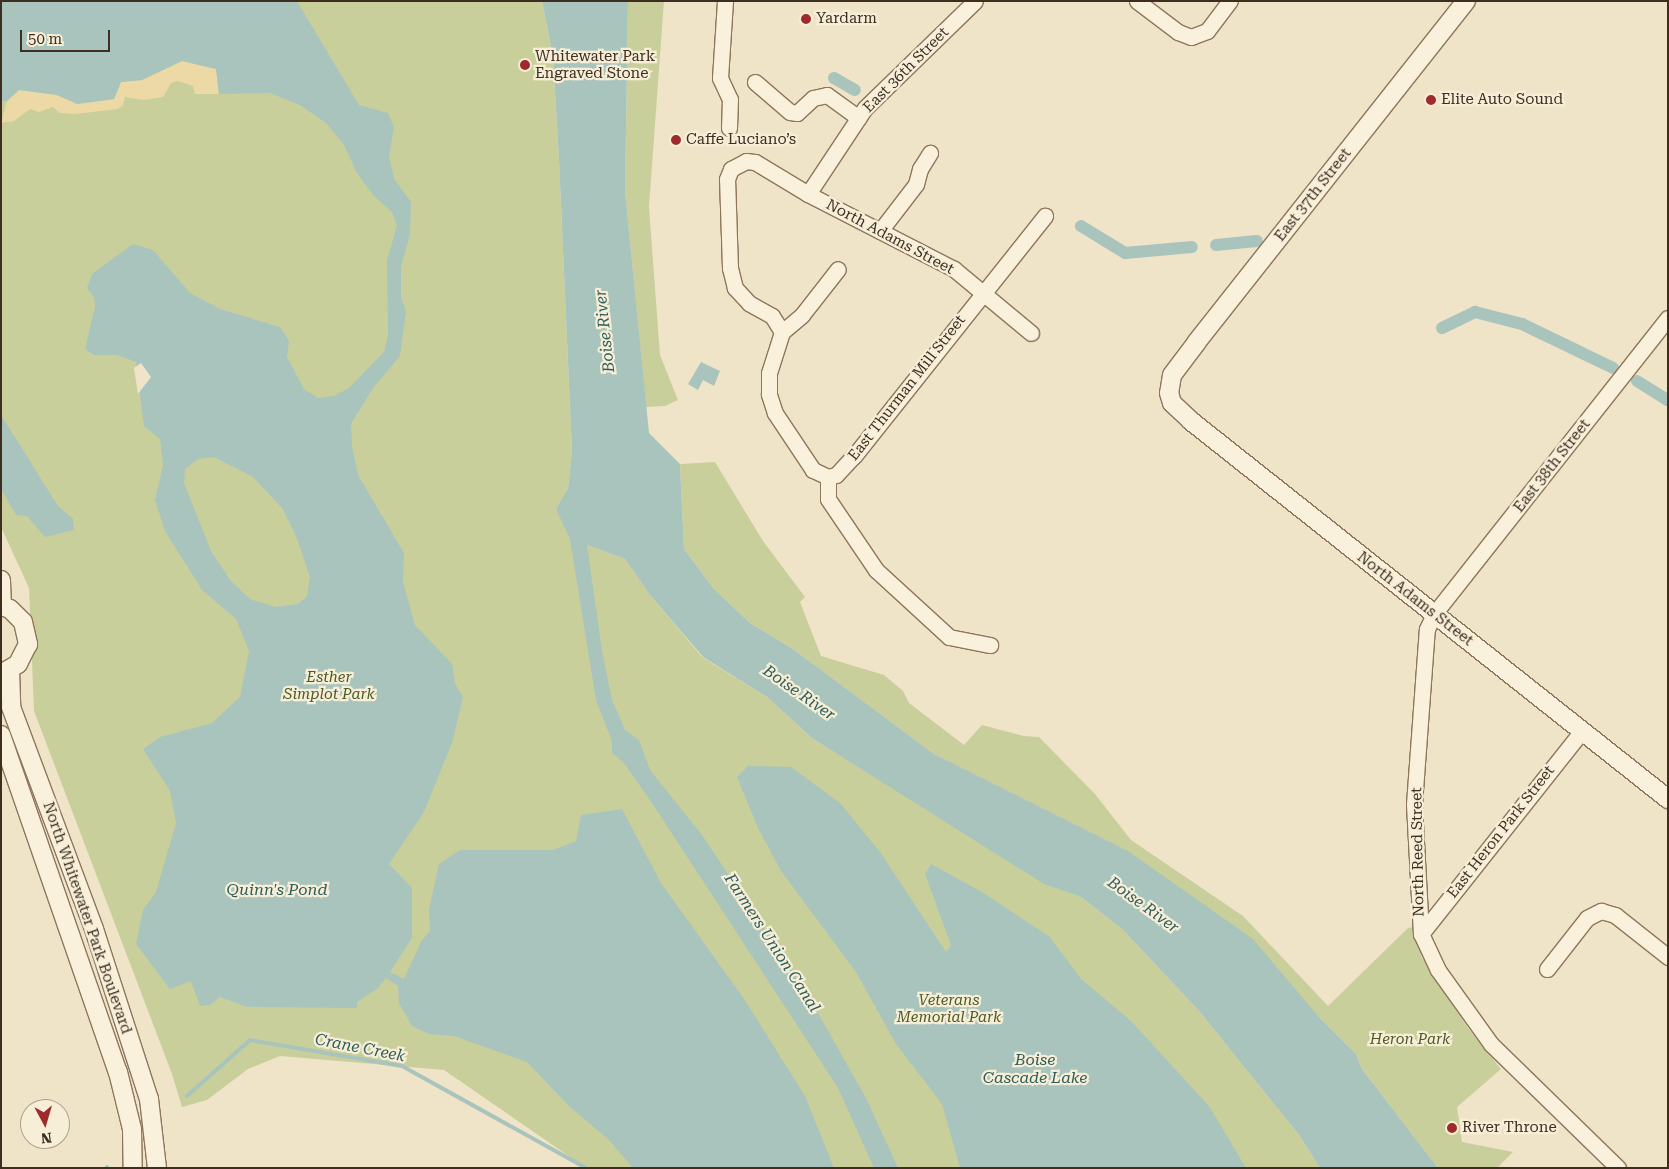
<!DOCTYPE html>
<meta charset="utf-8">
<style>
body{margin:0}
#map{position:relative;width:1669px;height:1169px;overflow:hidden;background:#f0e4c8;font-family:"Roboto Serif",serif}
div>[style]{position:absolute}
.green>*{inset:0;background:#c9cf9b}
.sand>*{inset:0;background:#ecd9a5}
.water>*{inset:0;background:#a9c4bc}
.pier>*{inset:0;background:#f0e4c8}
.stream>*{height:4px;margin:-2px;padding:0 2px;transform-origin:2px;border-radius:2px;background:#a9c4bc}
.canal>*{height:12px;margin:-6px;padding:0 6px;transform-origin:6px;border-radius:6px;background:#a9c4bc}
.roads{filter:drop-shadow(1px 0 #8d765c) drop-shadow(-1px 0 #8d765c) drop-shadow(0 1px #8d765c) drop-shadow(0 -1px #8d765c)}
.minor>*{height:15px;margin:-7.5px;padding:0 7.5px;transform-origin:7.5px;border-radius:7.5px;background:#faf1dc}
.tertiary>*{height:18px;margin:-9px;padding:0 9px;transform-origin:9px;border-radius:9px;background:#faf1dc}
.dots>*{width:14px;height:14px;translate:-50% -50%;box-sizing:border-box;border:2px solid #f7eed8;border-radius:50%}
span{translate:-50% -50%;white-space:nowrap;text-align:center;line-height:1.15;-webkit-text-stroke:4.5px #f7eed8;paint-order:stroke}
.poi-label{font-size:15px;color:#3d2e20}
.left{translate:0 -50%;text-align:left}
.street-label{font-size:15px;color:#3d2e20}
.park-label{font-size:15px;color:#4d5a26;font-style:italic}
.water-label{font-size:16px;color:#2f5d5a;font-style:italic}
.frame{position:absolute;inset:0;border:2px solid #3d2e20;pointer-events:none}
.north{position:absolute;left:20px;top:1099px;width:50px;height:50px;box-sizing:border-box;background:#f7eed8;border:1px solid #ada18e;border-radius:50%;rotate:174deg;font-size:14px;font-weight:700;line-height:20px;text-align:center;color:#3d2e20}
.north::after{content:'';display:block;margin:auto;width:18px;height:22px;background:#9e2a2b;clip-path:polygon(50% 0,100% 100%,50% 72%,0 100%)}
.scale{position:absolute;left:20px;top:30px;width:90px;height:22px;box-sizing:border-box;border:2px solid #3d2e20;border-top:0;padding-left:6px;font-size:15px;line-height:18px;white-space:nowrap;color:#3d2e20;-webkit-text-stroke:4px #f7eed8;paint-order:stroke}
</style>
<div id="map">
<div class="green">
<i style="clip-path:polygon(1px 1px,542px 1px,553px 57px,559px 160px,572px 452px,568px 488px,556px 509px,587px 545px,625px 559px,650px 595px,702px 657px,767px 697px,812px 738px,1054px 887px,1081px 897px,1122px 929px,1200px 1012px,1299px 1135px,1320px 1168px,586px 1168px,444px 1070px,280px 1056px,248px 1069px,207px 1100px,182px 1107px,172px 1074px,34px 711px,29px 588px,1px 527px)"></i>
<i style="clip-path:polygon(628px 1px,664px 1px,649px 207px,660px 355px,678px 400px,665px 406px,646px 407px,625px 191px)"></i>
<i style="clip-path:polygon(715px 462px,763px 541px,805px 597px,800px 602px,821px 656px,884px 675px,903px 691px,909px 703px,964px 745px,982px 725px,1024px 736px,1039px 737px,1095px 794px,1131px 840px,1243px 916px,1328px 1006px,1408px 928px,1413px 927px,1422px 958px,1468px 1028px,1501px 1069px,1457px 1107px,1462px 1142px,1513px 1152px,1497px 1168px,1438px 1168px,1362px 1069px,1356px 1054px,1318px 1016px,998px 788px,934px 754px,793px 649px,750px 623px,714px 589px,684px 549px,680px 464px)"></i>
</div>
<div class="sand">
<i style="clip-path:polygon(182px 61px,216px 69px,219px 94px,195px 94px,193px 86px,177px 81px,171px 83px,163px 97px,143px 100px,125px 97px,123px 105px,118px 109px,75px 114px,60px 113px,53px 107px,39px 112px,30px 109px,14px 121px,1px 123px,7px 101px,19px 90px,57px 95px,77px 104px,114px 99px,121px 82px,142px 80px)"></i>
</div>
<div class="water">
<i style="clip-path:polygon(evenodd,1px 1px,297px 1px,359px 105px,388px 113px,394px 127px,389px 156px,394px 179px,411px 202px,410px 234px,401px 267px,401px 296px,406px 312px,400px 356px,373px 388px,351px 424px,352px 446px,358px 475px,404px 553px,403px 582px,415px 625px,452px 664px,455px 684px,463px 697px,453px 740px,424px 812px,389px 864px,412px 888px,412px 938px,390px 972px,404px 979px,422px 940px,430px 931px,429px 909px,439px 864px,460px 850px,553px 850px,576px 841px,581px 815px,622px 809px,661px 883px,744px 999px,805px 1096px,834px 1168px,633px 1168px,608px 1139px,570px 1107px,527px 1062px,454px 1036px,429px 1034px,412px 1026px,399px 1003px,398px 986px,386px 978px,377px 989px,357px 1002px,357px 1008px,247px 1007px,220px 997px,210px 1005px,200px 1006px,191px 981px,170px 989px,136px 944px,143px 910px,156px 892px,176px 823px,170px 791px,143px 749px,160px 737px,212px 723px,240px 697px,249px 651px,236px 619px,202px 590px,165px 531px,155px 500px,163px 465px,160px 439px,144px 426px,136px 362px,117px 355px,94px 355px,85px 349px,95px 307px,94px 297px,87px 288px,92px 274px,133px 244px,153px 250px,190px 293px,220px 309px,280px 327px,289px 341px,287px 357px,304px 389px,318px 398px,334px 396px,349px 388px,384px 352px,388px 336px,387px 261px,397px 225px,392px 212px,374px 196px,357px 173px,344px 145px,326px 123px,300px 105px,270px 93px,219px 94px,216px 69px,182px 61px,142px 80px,121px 82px,114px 99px,77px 104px,57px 95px,19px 90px,7px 101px,1px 101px,1px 1px,214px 457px,253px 477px,282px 508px,297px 538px,310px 577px,307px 596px,298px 604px,275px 607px,250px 599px,231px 581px,211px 551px,184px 483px,185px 469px,198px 459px,214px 457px)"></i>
<i style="clip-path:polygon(542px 1px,628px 1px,625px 191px,649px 433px,680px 464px,684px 549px,714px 589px,750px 623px,793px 649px,934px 754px,1128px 851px,1253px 939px,1318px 1016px,1356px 1054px,1362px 1069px,1438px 1168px,1320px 1168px,1299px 1135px,1200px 1012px,1122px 929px,1081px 897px,1044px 884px,812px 738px,767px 697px,703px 657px,650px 595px,625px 559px,587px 545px,602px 651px,612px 700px,625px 730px,639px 740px,650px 770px,702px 835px,804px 988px,867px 1100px,898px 1168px,874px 1168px,838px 1088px,652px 803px,624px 763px,612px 753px,612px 741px,596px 700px,570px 539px,556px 509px,568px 488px,572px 452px,559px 160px,553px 57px)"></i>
<i style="clip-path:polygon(701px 362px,720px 371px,714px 386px,703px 380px,698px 390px,688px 384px)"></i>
<i style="clip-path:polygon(1px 415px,58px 506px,73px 519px,74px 530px,45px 537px,27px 516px,16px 515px,1px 489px)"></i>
<i style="clip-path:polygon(748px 766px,791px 767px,840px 803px,880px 852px,946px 952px,951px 945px,925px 874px,931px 864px,982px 892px,1050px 937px,1081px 979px,1131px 1021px,1209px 1106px,1246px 1168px,960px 1168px,942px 1104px,896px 1044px,856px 972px,781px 871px,758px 828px,737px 777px)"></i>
</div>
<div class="pier">
<i style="clip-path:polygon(141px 363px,151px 377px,138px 394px,134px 368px)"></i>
</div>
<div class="stream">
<i style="left:187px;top:1096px;width:84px;rotate:-41.6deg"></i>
<i style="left:250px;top:1040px;width:154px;rotate:9.7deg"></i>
<i style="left:402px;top:1066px;width:210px;rotate:29deg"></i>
<i style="left:107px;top:1168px;width:1px;rotate:-90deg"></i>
</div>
<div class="canal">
<i style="left:834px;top:78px;width:24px;rotate:30deg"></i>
<i style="left:1081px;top:226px;width:52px;rotate:31.5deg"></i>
<i style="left:1125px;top:253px;width:67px;rotate:-5.1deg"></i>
<i style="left:1216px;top:245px;width:41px;rotate:-5.6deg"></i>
<i style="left:1442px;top:328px;width:37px;rotate:-26deg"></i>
<i style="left:1475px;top:312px;width:49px;rotate:14.3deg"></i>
<i style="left:1522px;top:324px;width:101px;rotate:25.8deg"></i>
<i style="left:1637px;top:381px;width:36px;rotate:32deg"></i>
</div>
<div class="roads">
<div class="minor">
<i style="left:725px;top:1px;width:77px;rotate:93.7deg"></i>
<i style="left:720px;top:78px;width:23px;rotate:65deg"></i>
<i style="left:730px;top:99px;width:29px;rotate:92deg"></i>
<i style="left:1137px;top:1px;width:51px;rotate:37.1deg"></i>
<i style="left:1178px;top:32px;width:14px;rotate:21deg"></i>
<i style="left:1191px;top:37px;width:17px;rotate:-21deg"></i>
<i style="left:1207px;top:31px;width:38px;rotate:-53deg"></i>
<i style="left:755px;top:82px;width:46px;rotate:40.6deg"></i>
<i style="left:790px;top:112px;width:7px;rotate:8deg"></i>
<i style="left:797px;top:113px;width:22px;rotate:-43deg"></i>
<i style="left:813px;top:98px;width:14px;rotate:-12deg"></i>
<i style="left:827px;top:95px;width:39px;rotate:36deg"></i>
<i style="left:808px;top:194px;width:103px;rotate:-56.5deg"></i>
<i style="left:865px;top:108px;width:153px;rotate:-44.2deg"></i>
<i style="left:880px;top:231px;width:59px;rotate:-52.5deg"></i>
<i style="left:916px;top:184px;width:16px;rotate:-75deg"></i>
<i style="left:920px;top:169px;width:19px;rotate:-58deg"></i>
<i style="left:782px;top:332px;width:19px;rotate:-122deg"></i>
<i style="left:772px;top:316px;width:26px;rotate:-151deg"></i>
<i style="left:749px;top:303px;width:21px;rotate:-133deg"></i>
<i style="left:735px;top:288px;width:21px;rotate:-104deg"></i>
<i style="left:730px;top:268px;width:89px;rotate:-91.9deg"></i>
<i style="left:727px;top:179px;width:11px;rotate:-68deg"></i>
<i style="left:731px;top:169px;width:17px;rotate:-28deg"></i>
<i style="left:746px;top:161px;width:9px;rotate:6deg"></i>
<i style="left:755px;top:162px;width:62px;rotate:31.1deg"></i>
<i style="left:808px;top:194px;width:164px;rotate:27.2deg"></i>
<i style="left:954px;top:269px;width:100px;rotate:39.7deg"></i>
<i style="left:828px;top:477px;width:8px;rotate:-14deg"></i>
<i style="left:836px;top:475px;width:26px;rotate:-47deg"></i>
<i style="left:854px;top:456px;width:307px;rotate:-51.5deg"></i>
<i style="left:828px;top:477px;width:17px;rotate:-155deg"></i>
<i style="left:813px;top:470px;width:69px;rotate:-123.7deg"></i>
<i style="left:775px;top:413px;width:20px;rotate:-108deg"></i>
<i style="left:769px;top:394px;width:21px;rotate:-90deg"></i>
<i style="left:769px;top:373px;width:43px;rotate:-72.4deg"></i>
<i style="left:782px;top:332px;width:26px;rotate:-40deg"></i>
<i style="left:802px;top:315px;width:58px;rotate:-52deg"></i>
<i style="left:828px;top:477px;width:22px;rotate:90deg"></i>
<i style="left:828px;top:499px;width:86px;rotate:55.9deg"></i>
<i style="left:876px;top:570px;width:99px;rotate:42.5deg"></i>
<i style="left:949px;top:637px;width:42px;rotate:11deg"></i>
<i style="left:1421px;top:934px;width:259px;rotate:-51.6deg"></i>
<i style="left:1547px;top:969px;width:65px;rotate:-51.9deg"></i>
<i style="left:1587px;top:918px;width:16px;rotate:-27deg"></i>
<i style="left:1601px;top:911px;width:15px;rotate:16deg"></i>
<i style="left:1615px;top:915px;width:68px;rotate:38.4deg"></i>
<i style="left:1618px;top:1168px;width:177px;rotate:-135.7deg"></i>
<i style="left:1491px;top:1044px;width:91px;rotate:-125.6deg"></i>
<i style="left:1438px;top:970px;width:40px;rotate:-115deg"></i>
<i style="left:1421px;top:934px;width:130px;rotate:-93.1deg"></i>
<i style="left:1414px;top:804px;width:175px;rotate:-85.8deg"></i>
<i style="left:1427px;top:629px;width:17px;rotate:-65deg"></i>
<i style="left:1434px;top:614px;width:377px;rotate:-51.7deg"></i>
</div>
<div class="tertiary">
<i style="left:1466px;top:1px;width:434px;rotate:128.3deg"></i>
<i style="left:1197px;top:342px;width:41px;rotate:127.1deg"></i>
<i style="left:1172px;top:375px;width:18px;rotate:99deg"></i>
<i style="left:1169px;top:393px;width:10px;rotate:73deg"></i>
<i style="left:1172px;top:403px;width:26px;rotate:43deg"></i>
<i style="left:1191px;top:421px;width:609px;rotate:38.4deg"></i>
<i style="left:1px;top:580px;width:26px;rotate:88deg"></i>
<i style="left:1px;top:606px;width:9px;rotate:18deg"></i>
<i style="left:10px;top:609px;width:18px;rotate:45deg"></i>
<i style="left:23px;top:622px;width:23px;rotate:77deg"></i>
<i style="left:28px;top:644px;width:22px;rotate:117deg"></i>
<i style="left:18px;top:664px;width:20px;rotate:150deg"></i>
<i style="left:10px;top:670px;width:37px;rotate:88deg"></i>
<i style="left:11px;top:707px;width:237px;rotate:69.5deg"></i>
<i style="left:94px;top:929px;width:179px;rotate:72.1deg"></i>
<i style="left:149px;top:1099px;width:69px;rotate:83.4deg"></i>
<i style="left:1px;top:735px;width:357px;rotate:70.9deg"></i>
<i style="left:118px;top:1072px;width:59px;rotate:76.2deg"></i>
<i style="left:132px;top:1129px;width:39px;rotate:89deg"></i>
</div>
</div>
<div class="dots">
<i style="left:806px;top:19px;background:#9e2a2b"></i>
<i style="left:525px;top:65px;background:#9e2a2b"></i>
<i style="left:1431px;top:100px;background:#9e2a2b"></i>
<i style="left:676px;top:140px;background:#9e2a2b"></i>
<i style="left:1452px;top:1128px;background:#9e2a2b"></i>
</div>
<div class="poi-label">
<span class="left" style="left:816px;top:19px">Yardarm</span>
<span class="left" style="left:535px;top:65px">Whitewater Park<br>Engraved Stone</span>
<span class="left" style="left:1441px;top:100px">Elite Auto Sound</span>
<span class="left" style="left:686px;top:140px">Caffe Luciano’s</span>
<span class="left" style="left:1462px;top:1128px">River Throne</span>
</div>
<div class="street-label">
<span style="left:906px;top:70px;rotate:-45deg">East 36th Street</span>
<span style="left:1313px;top:195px;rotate:-52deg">East 37th Street</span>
<span style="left:890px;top:237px;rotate:28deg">North Adams Street</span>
<span style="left:907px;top:388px;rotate:-52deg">East Thurman Mill Street</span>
<span style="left:1552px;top:466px;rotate:-52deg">East 38th Street</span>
<span style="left:1415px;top:599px;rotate:38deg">North Adams Street</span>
<span style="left:1501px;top:832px;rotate:-52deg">East Heron Park Street</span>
<span style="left:1418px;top:852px;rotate:-91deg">North Reed Street</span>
<span style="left:87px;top:918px;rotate:71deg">North Whitewater Park Boulevard</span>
</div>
<div class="park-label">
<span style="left:329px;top:686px">Esther<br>Simplot Park</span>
<span style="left:949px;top:1009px">Veterans<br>Memorial Park</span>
<span style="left:1410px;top:1040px">Heron Park</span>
</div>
<div class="water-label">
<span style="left:605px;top:331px;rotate:-96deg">Boise River</span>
<span style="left:799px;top:693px;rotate:35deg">Boise River</span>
<span style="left:277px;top:890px">Quinn's Pond</span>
<span style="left:1143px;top:905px;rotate:36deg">Boise River</span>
<span style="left:772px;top:943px;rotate:57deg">Farmers Union Canal</span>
<span style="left:360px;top:1048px;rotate:11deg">Crane Creek</span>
<span style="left:1035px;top:1069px">Boise<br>Cascade Lake</span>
</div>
<div class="frame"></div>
<div class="north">N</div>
<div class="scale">50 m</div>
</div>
